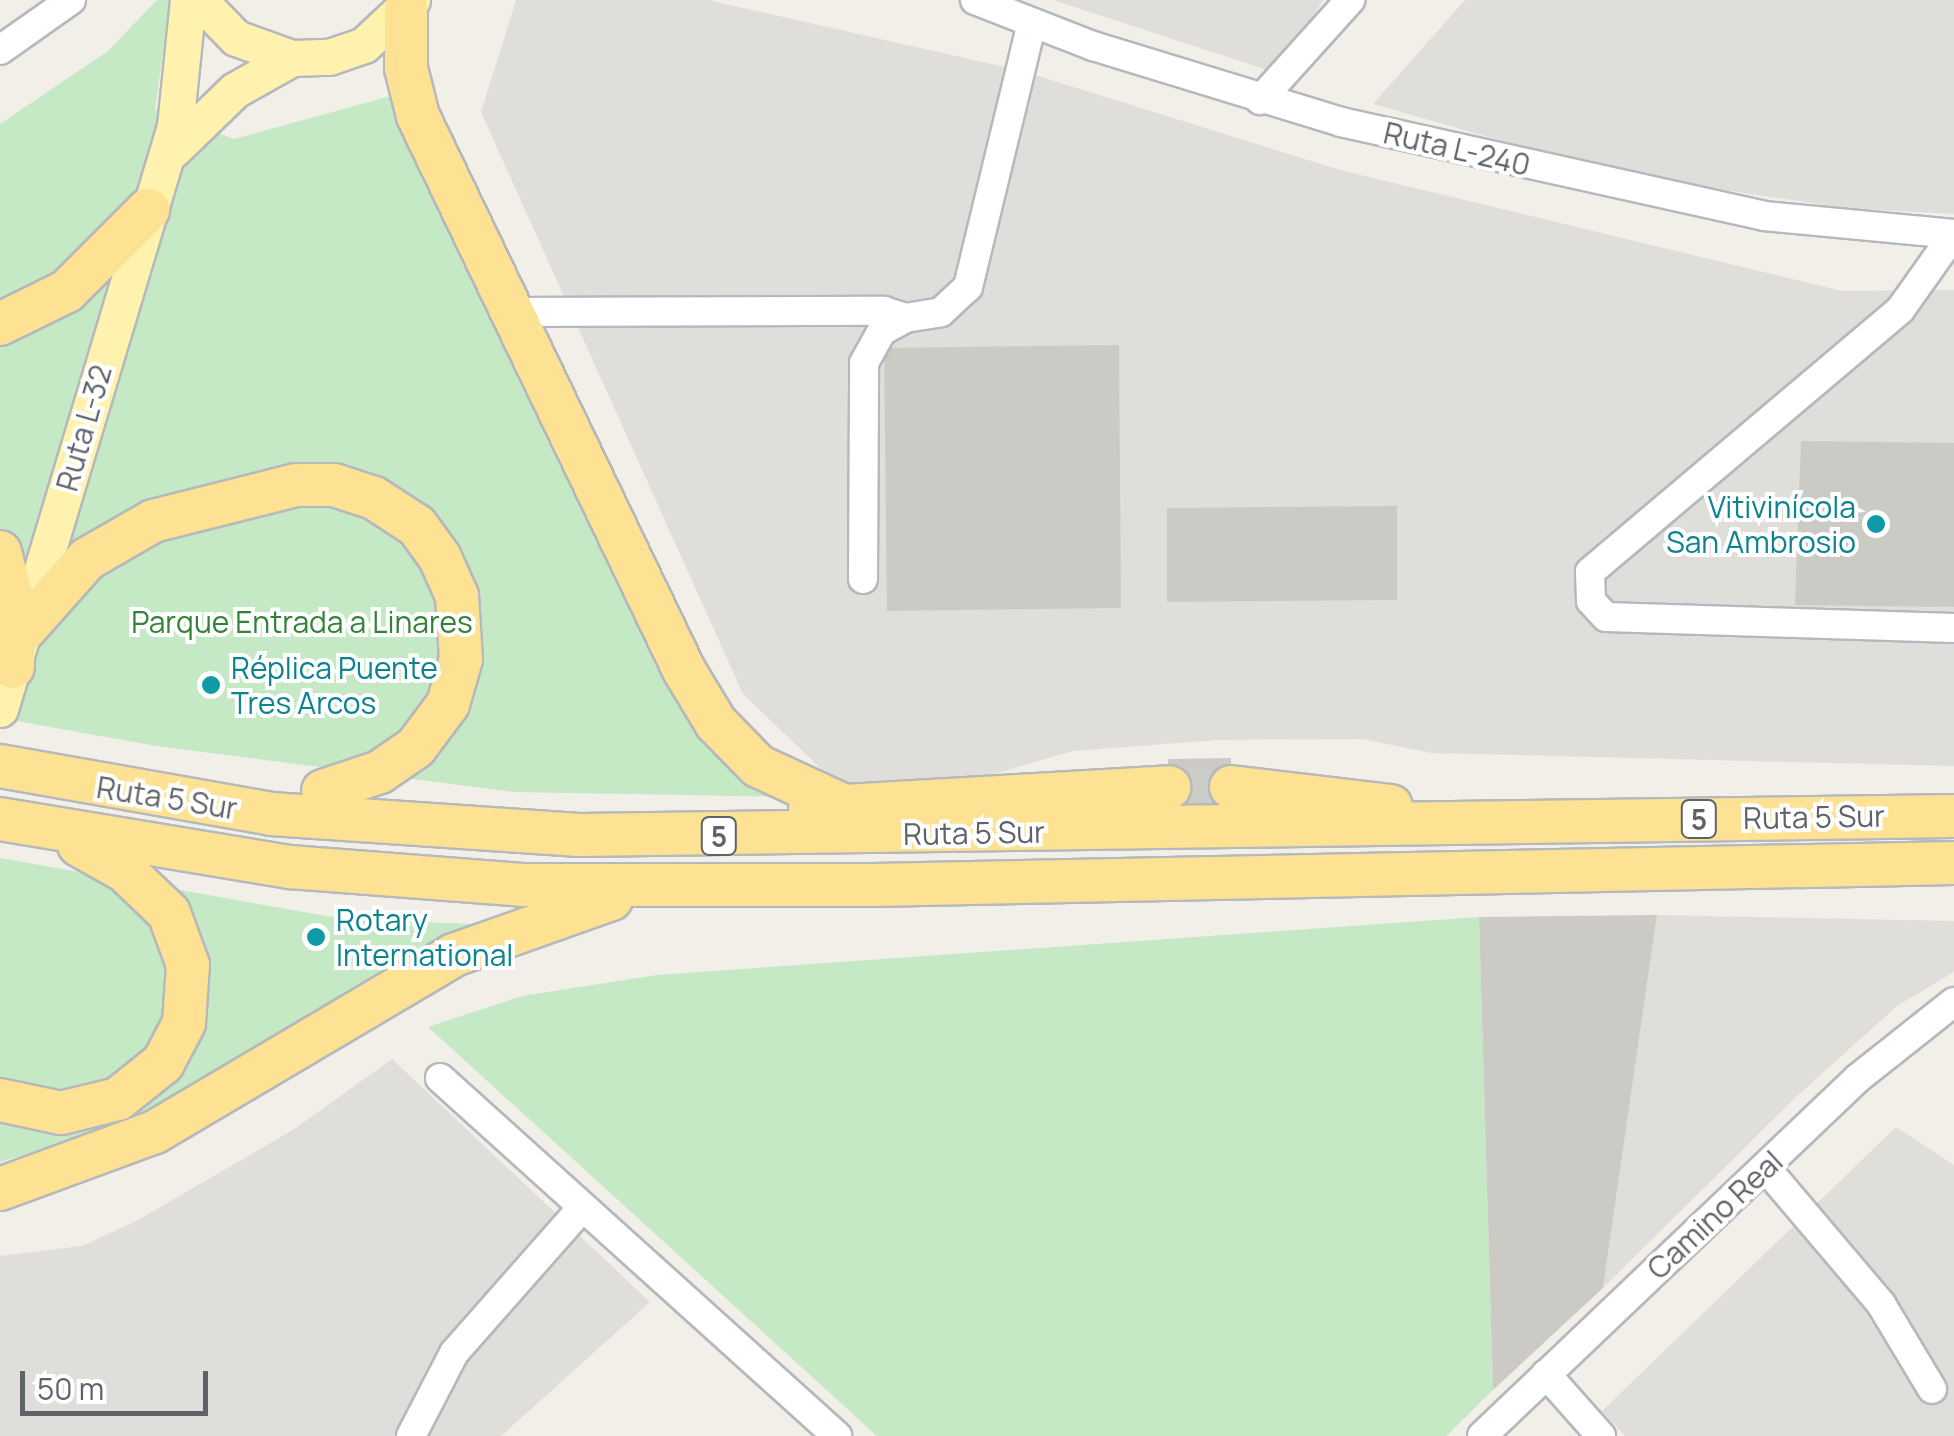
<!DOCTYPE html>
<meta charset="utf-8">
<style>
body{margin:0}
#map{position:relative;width:1954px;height:1436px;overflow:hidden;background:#f1efe8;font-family:Manrope,sans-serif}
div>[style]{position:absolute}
.industrial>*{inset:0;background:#e0deda}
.green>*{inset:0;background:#c5e8c5}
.building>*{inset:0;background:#cccac5}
.highway-tunnel>*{height:42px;margin-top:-21px;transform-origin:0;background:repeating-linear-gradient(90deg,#ccccc8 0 42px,transparent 0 63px)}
.roads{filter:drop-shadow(2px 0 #b5b8bc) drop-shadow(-2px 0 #b5b8bc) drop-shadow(0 2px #b5b8bc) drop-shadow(0 -2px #b5b8bc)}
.minor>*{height:28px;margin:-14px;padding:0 14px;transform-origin:14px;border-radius:14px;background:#fff}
.major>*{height:35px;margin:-17.5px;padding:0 17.5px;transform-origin:17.5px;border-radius:17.5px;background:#fff2af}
.highway>*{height:42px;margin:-21px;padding:0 21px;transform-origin:21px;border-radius:21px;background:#fde293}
.dots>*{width:28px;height:28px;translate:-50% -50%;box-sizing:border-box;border:5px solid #fff;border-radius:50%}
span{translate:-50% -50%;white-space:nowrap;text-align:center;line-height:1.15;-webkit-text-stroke:8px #fff;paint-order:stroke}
.shield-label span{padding:2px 8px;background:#fff;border:2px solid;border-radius:8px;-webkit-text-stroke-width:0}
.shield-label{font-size:28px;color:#5f6368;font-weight:700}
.street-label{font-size:30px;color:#5f6368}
.culture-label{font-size:30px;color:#0d838f}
.right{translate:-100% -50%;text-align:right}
.left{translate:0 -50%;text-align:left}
.park-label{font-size:30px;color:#348238}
.scale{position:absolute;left:20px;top:1371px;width:188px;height:45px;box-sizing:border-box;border:5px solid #5f6368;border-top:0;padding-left:12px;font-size:30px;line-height:35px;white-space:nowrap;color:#5f6368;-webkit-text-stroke:8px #fff;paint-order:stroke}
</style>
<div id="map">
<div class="industrial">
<i style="clip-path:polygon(516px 0,708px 0,1022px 71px,1340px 170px,1842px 291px,1954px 290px,1954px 766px,1431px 753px,1362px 739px,1218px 740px,1073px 751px,963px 783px,837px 784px,743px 694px,481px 112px)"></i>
<i style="clip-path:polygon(1053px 0,1323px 0,1280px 74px)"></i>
<i style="clip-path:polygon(1465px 0,1954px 0,1954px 214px,1844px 208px,1704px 187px,1537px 151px,1373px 104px)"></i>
<i style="clip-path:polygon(1657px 915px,1954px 921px,1954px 972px,1897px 1006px,1796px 1097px,1603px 1288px)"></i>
<i style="clip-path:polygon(392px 1059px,650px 1302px,501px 1436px,0 1436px,0 1256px,82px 1246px,136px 1221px,293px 1130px)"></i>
<i style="clip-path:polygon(1896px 1127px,1954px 1165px,1954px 1436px,1625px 1436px,1602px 1411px)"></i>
</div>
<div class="green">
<i style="clip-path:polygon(157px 0,170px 0,155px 110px,234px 139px,391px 96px,673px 677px,786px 797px,514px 792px,156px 746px,0 718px,0 124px,108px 51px)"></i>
<i style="clip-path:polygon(0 858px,343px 919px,497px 925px,128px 1124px,0 1162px)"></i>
<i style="clip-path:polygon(1479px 917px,1493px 1390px,1446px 1436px,877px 1436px,428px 1027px,522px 996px,657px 975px)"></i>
</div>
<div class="building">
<i style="clip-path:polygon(1119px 345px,1121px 608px,887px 611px,884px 348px)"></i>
<i style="clip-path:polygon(1801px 441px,1954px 443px,1954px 607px,1795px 605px)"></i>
<i style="clip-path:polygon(1397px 506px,1397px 600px,1167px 602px,1167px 508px)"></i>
<i style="clip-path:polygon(1231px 758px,1232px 813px,1169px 814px,1168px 759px)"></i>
<i style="clip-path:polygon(1657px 915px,1603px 1288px,1493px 1390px,1479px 917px)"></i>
</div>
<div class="highway-tunnel">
<i style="left:1169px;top:787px;width:62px"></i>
</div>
<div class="roads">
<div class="minor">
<i style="left:975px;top:0;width:127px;rotate:21.3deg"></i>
<i style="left:1093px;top:46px;width:259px;rotate:17deg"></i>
<i style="left:1341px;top:122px;width:433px;rotate:12.5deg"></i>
<i style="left:1764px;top:216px;width:191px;rotate:5.4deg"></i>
<i style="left:0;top:50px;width:87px;rotate:-35.2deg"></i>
<i style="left:1260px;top:100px;width:135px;rotate:-48deg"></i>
<i style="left:1954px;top:234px;width:93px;rotate:125.4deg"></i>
<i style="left:1900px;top:310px;width:406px;rotate:139.8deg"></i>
<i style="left:1590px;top:572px;width:29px;rotate:88deg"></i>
<i style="left:1591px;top:601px;width:22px;rotate:47deg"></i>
<i style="left:1606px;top:617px;width:348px;rotate:1.8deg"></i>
<i style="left:512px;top:312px;width:372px;rotate:-0.2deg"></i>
<i style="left:884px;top:311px;width:22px;rotate:18deg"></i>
<i style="left:863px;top:579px;width:216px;rotate:-89.7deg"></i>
<i style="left:864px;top:363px;width:37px;rotate:-61deg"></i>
<i style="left:882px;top:331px;width:26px;rotate:-29deg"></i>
<i style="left:905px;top:318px;width:36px;rotate:-9deg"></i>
<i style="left:941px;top:312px;width:37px;rotate:-43deg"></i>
<i style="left:968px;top:287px;width:272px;rotate:-76.4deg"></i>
<i style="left:440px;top:1078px;width:535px;rotate:42.04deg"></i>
<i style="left:1765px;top:1167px;width:180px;rotate:49.7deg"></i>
<i style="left:1881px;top:1304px;width:99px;rotate:59deg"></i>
<i style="left:1546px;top:1374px;width:83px;rotate:48.4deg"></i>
<i style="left:411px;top:1436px;width:93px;rotate:-62.6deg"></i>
<i style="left:454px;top:1353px;width:193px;rotate:-48.6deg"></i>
<i style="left:1482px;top:1436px;width:519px;rotate:-43.6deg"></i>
<i style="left:1858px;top:1078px;width:122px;rotate:-38.4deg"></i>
</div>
<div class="major">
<i style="left:199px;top:0;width:53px;rotate:45.8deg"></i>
<i style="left:236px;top:38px;width:59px;rotate:19.7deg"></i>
<i style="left:173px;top:150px;width:86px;rotate:-44.1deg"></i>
<i style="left:235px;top:90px;width:65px;rotate:-29.3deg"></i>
<i style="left:292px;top:58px;width:37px;rotate:-2deg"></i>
<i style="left:329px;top:57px;width:37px;rotate:-19deg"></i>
<i style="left:364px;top:45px;width:66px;rotate:-43.2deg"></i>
<i style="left:0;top:709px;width:609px;rotate:-73.29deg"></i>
<i style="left:175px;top:126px;width:127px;rotate:-84.1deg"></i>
</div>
<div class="highway">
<i style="left:406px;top:9px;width:59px;rotate:90deg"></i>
<i style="left:406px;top:68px;width:49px;rotate:76deg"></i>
<i style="left:418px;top:116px;width:615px;rotate:64.35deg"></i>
<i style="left:684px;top:670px;width:62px;rotate:58.9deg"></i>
<i style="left:716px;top:723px;width:60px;rotate:45.7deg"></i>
<i style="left:758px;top:766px;width:93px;rotate:24.9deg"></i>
<i style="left:0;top:324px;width:75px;rotate:-26.2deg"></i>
<i style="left:67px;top:291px;width:115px;rotate:-45deg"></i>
<i style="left:0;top:552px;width:57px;rotate:75.7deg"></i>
<i style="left:14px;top:607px;width:60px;rotate:91deg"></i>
<i style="left:24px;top:630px;width:95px;rotate:-48.4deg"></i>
<i style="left:87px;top:559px;width:76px;rotate:-29.9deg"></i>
<i style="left:153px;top:521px;width:147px;rotate:-14.1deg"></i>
<i style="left:296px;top:485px;width:38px"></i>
<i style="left:334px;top:485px;width:42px;rotate:18deg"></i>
<i style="left:374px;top:498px;width:51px;rotate:33.1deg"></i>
<i style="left:417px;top:526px;width:39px;rotate:54deg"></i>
<i style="left:440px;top:558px;width:42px;rotate:65.9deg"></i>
<i style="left:457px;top:596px;width:63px;rotate:86.4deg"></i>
<i style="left:461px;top:659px;width:47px;rotate:106.1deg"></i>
<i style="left:448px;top:704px;width:54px;rotate:126.7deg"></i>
<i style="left:416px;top:747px;width:44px;rotate:145.2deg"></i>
<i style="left:380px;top:772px;width:60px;rotate:161.6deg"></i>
<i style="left:0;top:766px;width:275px;rotate:10deg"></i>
<i style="left:271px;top:814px;width:309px;rotate:3.9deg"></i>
<i style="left:579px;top:835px;width:1375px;rotate:-0.79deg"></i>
<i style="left:1231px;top:787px;width:161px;rotate:6.8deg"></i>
<i style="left:810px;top:808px;width:360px;rotate:-3.3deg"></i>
<i style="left:0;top:819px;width:294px;rotate:9.4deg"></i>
<i style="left:290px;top:867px;width:233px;rotate:4.4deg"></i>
<i style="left:522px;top:885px;width:352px"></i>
<i style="left:874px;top:885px;width:1080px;rotate:-1.17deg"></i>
<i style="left:0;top:1100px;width:62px;rotate:12deg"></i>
<i style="left:61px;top:1113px;width:59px;rotate:-13.8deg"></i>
<i style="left:118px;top:1099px;width:58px;rotate:-38.7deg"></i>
<i style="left:163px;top:1063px;width:45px;rotate:-62.3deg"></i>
<i style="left:184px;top:1023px;width:58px;rotate:-86.1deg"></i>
<i style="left:188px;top:965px;width:55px;rotate:-110.1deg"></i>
<i style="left:169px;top:913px;width:61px;rotate:-136.3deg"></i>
<i style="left:125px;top:871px;width:53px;rotate:-150.5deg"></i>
<i style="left:0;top:1189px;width:165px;rotate:-20.2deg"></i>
<i style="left:155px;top:1132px;width:347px;rotate:-30.6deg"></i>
<i style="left:454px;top:955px;width:167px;rotate:-19.6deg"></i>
</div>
</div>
<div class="dots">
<i style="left:1876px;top:524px;background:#0f9aa8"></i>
<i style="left:211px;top:685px;background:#0f9aa8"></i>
<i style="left:316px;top:937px;background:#0f9aa8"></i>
</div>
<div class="shield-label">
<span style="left:1699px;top:819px">5</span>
<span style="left:719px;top:836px">5</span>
</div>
<div class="street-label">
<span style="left:1457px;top:149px;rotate:13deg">Ruta L-240</span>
<span style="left:84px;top:428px;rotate:-74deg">Ruta L-32</span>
<span style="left:167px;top:798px;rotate:9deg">Ruta 5 Sur</span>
<span style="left:1814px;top:817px;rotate:-1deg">Ruta 5 Sur</span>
<span style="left:974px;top:833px;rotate:-1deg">Ruta 5 Sur</span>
<span style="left:1715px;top:1215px;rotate:-43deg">Camino Real</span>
</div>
<div class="culture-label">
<span class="right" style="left:1856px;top:524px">Vitivinícola<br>San Ambrosio</span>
<span class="left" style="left:231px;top:685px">Réplica Puente<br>Tres Arcos</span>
<span class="left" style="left:336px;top:937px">Rotary<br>International</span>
</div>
<div class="park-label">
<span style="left:302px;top:622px">Parque Entrada a Linares</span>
</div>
<div class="scale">50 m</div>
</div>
